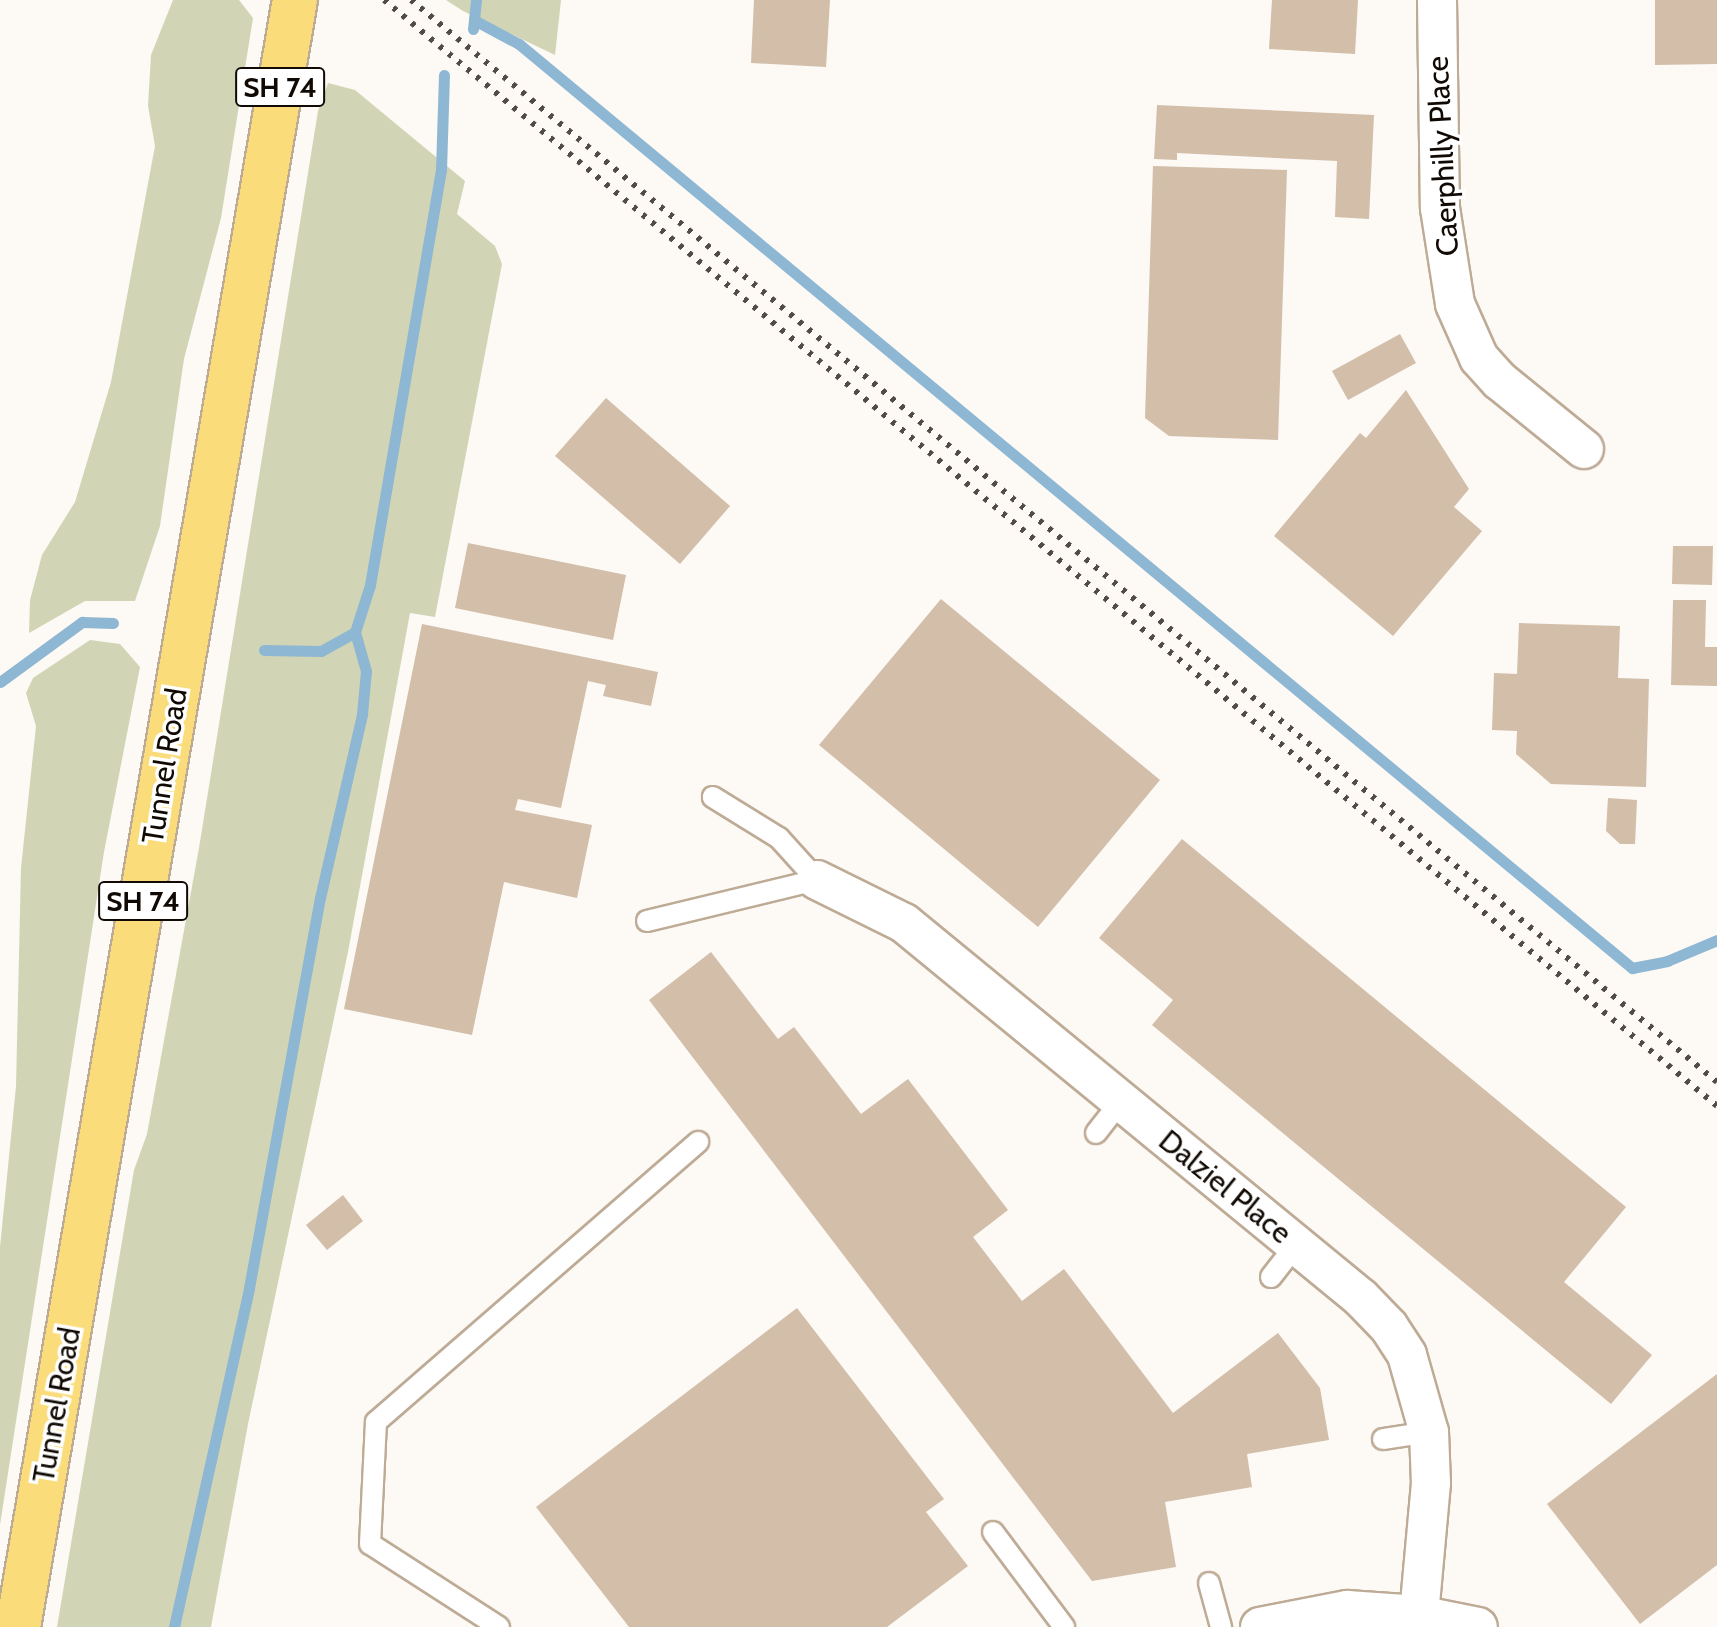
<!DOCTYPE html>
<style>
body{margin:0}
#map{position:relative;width:1717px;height:1627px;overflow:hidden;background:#fdf9f5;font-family:Cabin,sans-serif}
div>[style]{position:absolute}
.green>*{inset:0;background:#d1d5b5}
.stream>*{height:11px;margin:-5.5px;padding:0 5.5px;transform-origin:5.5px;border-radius:5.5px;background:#8eb7d3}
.building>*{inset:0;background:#d2bea9}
.roads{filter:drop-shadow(2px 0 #beab96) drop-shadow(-2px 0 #beab96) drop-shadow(0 2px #beab96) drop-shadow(0 -2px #beab96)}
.service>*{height:20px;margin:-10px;padding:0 10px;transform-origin:10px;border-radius:10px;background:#fff}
.minor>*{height:38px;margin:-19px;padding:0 19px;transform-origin:19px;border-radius:19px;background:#fff}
.trunk>*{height:44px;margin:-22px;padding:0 22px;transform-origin:22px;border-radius:22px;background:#fadc7a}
.rail>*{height:6px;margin-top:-3px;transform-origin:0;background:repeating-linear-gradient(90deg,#524b46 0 4px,transparent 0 12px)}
span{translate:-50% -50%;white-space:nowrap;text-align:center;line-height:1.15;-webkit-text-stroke:7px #fff;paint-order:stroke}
.shield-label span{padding:2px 6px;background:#fff;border:2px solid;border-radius:6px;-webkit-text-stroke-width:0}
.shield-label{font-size:28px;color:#110a04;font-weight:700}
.street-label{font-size:30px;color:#110a04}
</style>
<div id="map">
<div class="green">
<i style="clip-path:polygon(173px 0,239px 0,253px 18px,221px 218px,184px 359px,160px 526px,135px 601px,85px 601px,29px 633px,30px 600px,42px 555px,75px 502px,111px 382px,155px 146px,148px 106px,151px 55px)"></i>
<i style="clip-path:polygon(446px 0,561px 0,555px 55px,463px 11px)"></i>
<i style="clip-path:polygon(328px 83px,355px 90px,465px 181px,457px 214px,495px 246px,502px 264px,435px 617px,410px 613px,348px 952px,248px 1424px,211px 1627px,57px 1627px,134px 1170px,147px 1134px,199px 848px,318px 111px)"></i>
<i style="clip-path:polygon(90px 640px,120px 644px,140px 667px,104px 852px,0 1525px,0 1247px,16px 1086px,21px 868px,36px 726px,26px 693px,33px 678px)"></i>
</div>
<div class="stream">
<i style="left:474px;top:20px;width:51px;rotate:28.1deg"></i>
<i style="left:519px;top:44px;width:1447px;rotate:39.7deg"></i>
<i style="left:1632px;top:968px;width:36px;rotate:-11deg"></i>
<i style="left:1667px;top:961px;width:54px;rotate:-22.8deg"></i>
<i style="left:473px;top:29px;width:29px;rotate:-84deg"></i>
<i style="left:264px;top:650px;width:57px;rotate:1deg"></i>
<i style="left:321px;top:651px;width:39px;rotate:-29deg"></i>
<i style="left:355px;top:632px;width:49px;rotate:-72.3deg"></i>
<i style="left:370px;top:585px;width:421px;rotate:-80.3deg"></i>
<i style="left:441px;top:170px;width:95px;rotate:-88.2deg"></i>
<i style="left:0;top:682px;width:102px;rotate:-36.2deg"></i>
<i style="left:82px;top:622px;width:31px;rotate:2deg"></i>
<i style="left:174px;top:1627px;width:347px;rotate:-77.5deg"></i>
<i style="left:249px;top:1288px;width:396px;rotate:-79.7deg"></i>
<i style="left:320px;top:898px;width:189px;rotate:-77.1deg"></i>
<i style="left:362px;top:714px;width:43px;rotate:-84.7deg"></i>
<i style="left:366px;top:671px;width:41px;rotate:-105.8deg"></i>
</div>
<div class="building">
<i style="clip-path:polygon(754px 0,830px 0,826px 67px,751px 63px)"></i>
<i style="clip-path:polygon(1272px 0,1358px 0,1355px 54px,1269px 49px)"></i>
<i style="clip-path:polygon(1655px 0,1717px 0,1717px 64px,1655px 65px)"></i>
<i style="clip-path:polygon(1157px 105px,1374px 115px,1369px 219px,1335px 217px,1337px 161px,1177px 153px,1177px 160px,1154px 159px)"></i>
<i style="clip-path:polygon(1153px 166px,1287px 170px,1278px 440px,1169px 436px,1145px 418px)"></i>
<i style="clip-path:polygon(1400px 334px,1416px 363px,1348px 400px,1332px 371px)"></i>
<i style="clip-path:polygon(1406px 390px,1469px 489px,1454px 507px,1482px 531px,1393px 636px,1274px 536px,1360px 433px,1366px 438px)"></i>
<i style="clip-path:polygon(606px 398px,730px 506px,680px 564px,555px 456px)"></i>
<i style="clip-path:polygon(468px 543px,626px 575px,613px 640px,455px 608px)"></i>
<i style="clip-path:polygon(1673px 546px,1713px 546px,1712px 585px,1672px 584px)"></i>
<i style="clip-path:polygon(941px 599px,1160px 780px,1038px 927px,819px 745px)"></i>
<i style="clip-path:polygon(1673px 600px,1706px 600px,1705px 647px,1717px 647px,1717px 686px,1671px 685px)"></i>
<i style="clip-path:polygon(1519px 623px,1620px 626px,1618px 678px,1649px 679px,1646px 787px,1551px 784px,1516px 754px,1517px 731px,1492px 730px,1494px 673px,1517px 674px)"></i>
<i style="clip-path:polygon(422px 624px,658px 672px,651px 706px,603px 696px,606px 685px,588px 681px,561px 808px,518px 799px,515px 810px,592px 825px,577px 898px,504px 882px,472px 1035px,344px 1009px)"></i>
<i style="clip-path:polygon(1608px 798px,1637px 800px,1635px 844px,1620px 844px,1606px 831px)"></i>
<i style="clip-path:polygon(1182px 839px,1626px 1207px,1564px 1282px,1652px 1355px,1611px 1404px,1152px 1025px,1173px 1000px,1099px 938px)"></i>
<i style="clip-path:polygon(711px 952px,778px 1039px,794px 1027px,861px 1114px,908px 1079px,1008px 1210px,973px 1237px,1022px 1301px,1064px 1269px,1173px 1413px,1278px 1333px,1320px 1388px,1329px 1440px,1247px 1454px,1252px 1487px,1165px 1502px,1176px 1567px,1092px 1581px,649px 1000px)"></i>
<i style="clip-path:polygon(343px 1195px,363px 1221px,327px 1250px,306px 1225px)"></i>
<i style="clip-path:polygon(797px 1308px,944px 1499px,926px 1512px,968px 1566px,887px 1627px,629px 1627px,536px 1507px)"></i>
<i style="clip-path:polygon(1717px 1374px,1717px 1565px,1640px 1624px,1547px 1504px)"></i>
</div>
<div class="roads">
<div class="service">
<i style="left:647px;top:921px;width:175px;rotate:-13.6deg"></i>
<i style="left:817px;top:880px;width:57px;rotate:-132.1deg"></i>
<i style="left:779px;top:838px;width:78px;rotate:-148.2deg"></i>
<i style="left:1096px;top:1133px;width:41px;rotate:-52deg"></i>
<i style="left:1271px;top:1277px;width:41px;rotate:-52deg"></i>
<i style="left:1383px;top:1439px;width:47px;rotate:-8.7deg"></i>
<i style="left:993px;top:1532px;width:119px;rotate:53.2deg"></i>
<i style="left:1209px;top:1583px;width:46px;rotate:74.7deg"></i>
<i style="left:499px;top:1627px;width:153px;rotate:-147.2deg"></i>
<i style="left:370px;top:1544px;width:122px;rotate:-87.2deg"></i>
<i style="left:376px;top:1422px;width:427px;rotate:-41deg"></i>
</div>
<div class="minor">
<i style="left:1437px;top:0;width:208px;rotate:89.2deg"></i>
<i style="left:1440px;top:208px;width:97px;rotate:81.1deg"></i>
<i style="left:1455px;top:304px;width:59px;rotate:66deg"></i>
<i style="left:1479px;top:358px;width:31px;rotate:48deg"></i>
<i style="left:1500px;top:381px;width:108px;rotate:39deg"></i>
<i style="left:817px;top:880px;width:97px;rotate:26.3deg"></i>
<i style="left:904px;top:923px;width:591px;rotate:39.37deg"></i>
<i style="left:1361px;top:1298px;width:40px;rotate:46deg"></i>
<i style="left:1389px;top:1327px;width:33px;rotate:57deg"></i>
<i style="left:1407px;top:1355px;width:80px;rotate:74.1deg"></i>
<i style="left:1429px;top:1432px;width:51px;rotate:87.8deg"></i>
<i style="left:1431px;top:1483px;width:133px;rotate:95.2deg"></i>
<i style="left:1260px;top:1627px;width:89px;rotate:-11.1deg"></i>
<i style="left:1347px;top:1610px;width:72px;rotate:4deg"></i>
<i style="left:1419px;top:1615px;width:60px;rotate:11.5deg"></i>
</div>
<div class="trunk">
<i style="left:18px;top:1627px;width:1650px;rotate:-80.34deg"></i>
</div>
</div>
<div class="rail">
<i style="left:384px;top:0;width:1732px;rotate:39.68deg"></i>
<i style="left:411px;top:0;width:1696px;rotate:39.64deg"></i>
</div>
<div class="shield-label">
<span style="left:280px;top:87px">SH 74</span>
<span style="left:143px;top:901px">SH 74</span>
</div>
<div class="street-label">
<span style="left:1443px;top:156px;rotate:-93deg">Caerphilly Place</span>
<span style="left:165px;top:766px;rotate:-81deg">Tunnel Road</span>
<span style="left:1225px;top:1187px;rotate:39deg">Dalziel Place</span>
<span style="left:57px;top:1405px;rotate:-80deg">Tunnel Road</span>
</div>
</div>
